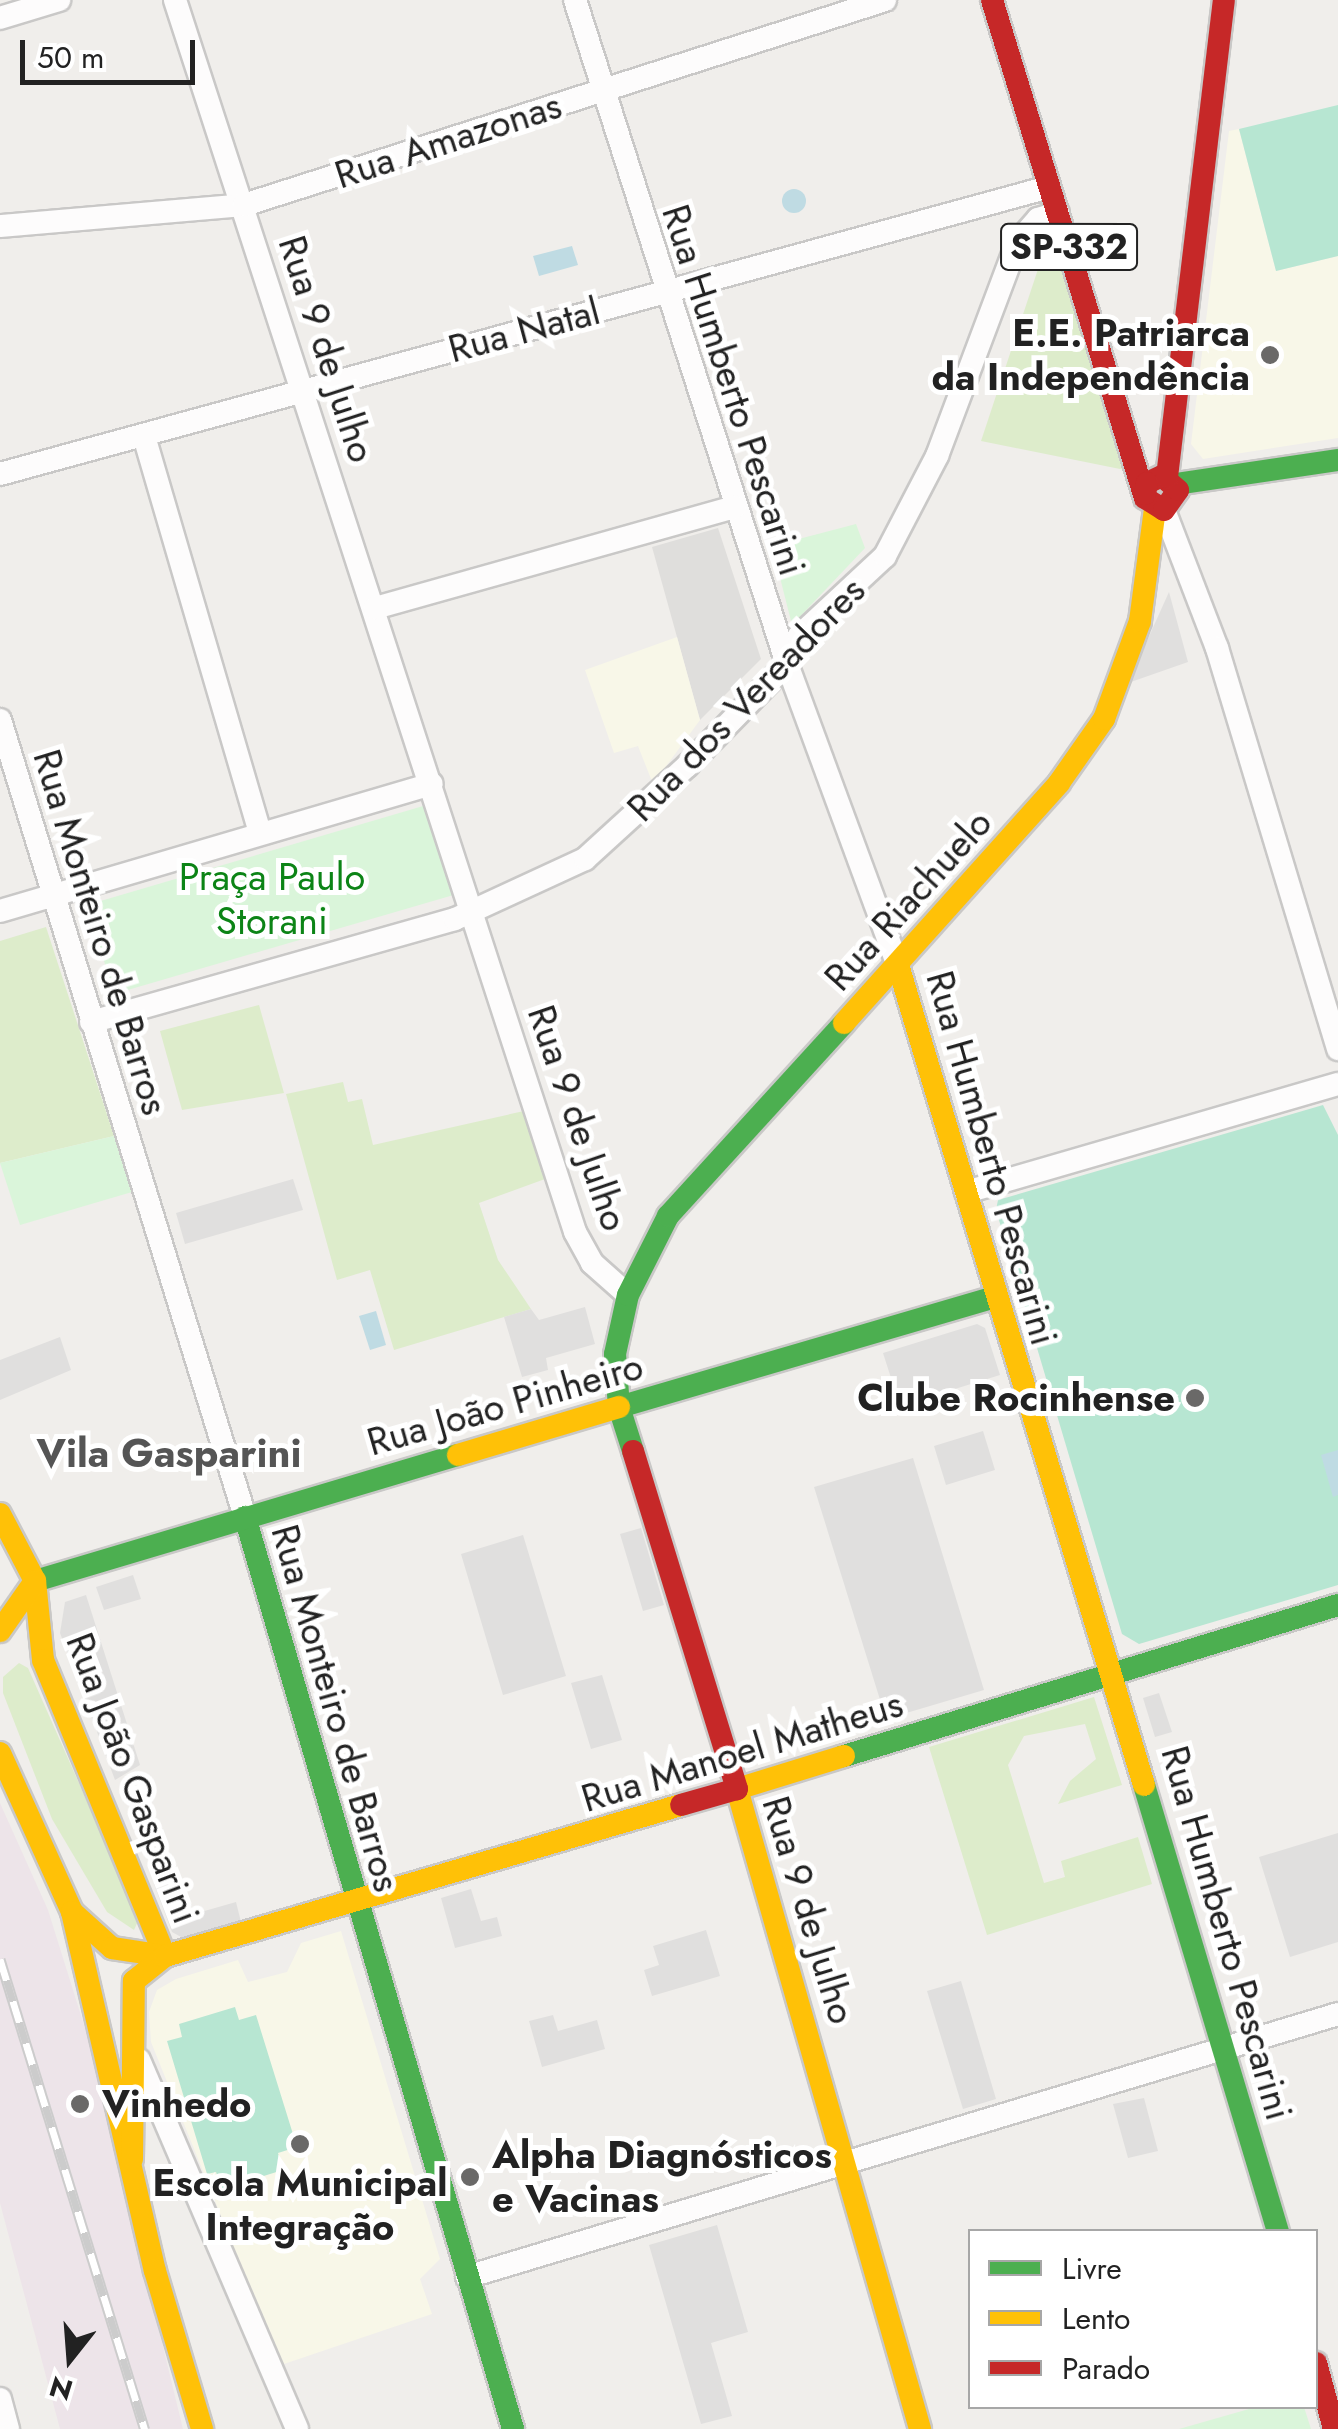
<!DOCTYPE html>
<meta charset="utf-8">
<style>
body{margin:0}
#map{position:relative;width:1338px;height:2429px;overflow:hidden;background:#f0eeeb;font-family:Jost,sans-serif}
div>[style]{position:absolute}
.residential>*{inset:0;background:#dfdedc}
.industrial>*{inset:0;background:#ede4e9}
.education>*{inset:0;background:#f8f7e8}
.grass>*{inset:0;background:#ddeccb}
.park>*{inset:0;background:#daf5da}
.pitch>*{inset:0;background:#b7e6d2}
.parking>*{inset:0;background:#e0dfde}
.water>*{inset:0;background:#bfdbe3}
.round{border-radius:50%}
.roads{filter:drop-shadow(2px 0 #c9c8c7) drop-shadow(-2px 0 #c9c8c7) drop-shadow(0 2px #c9c8c7) drop-shadow(0 -2px #c9c8c7)}
.street>*{height:22px;margin:-11px;padding:0 11px;transform-origin:11px;border-radius:11px;background:#fdfcfc}
.fast>*{height:22px;margin:-11px;padding:0 11px;transform-origin:11px;border-radius:11px;background:#4caf50}
.slow>*{height:22px;margin:-11px;padding:0 11px;transform-origin:11px;border-radius:11px;background:#ffc107}
.jam>*{height:22px;margin:-11px;padding:0 11px;transform-origin:11px;border-radius:11px;background:#c62828}
.rail>*{height:11px;margin-top:-5.5px;transform-origin:0;background:repeating-linear-gradient(90deg,#fff 0 22px,#ccc 0 44px);box-sizing:border-box;border-block:2px solid #ccc}
.dots>*{width:28px;height:28px;translate:-50% -50%;box-sizing:border-box;border:5px solid #fff;border-radius:50%}
span{translate:-50% -50%;white-space:nowrap;text-align:center;line-height:1.15;-webkit-text-stroke:10px #fff;paint-order:stroke}
.shield-label span{padding:2px 8px;background:#fff;border:2px solid;border-radius:8px;-webkit-text-stroke-width:0}
.shield-label{font-size:35px;color:#222;font-weight:700}
.street-label{font-size:38px;color:#222}
.poi-label{font-size:38px;color:#222;font-weight:700}
.right{translate:-100% -50%;text-align:right}
.left{translate:0 -50%;text-align:left}
.park-label{font-size:38px;color:#0c8416}
.neighbourhood-label{font-size:40px;color:#555;font-weight:700}
.legend{position:absolute;left:968px;top:2229px;width:350px;height:180px;box-sizing:border-box;background:#fff;border:2px solid #a7a7a7;margin:0;padding:12px 18px;list-style:none;font-size:30px;color:#222}
.legend li{display:flex;align-items:center;gap:20px;height:50px}
.legend b{width:50px;border:2px solid #a7a7a7}
.north{position:absolute;left:20px;top:2309px;width:100px;height:100px;-webkit-text-stroke:8px #fff;paint-order:stroke;rotate:197deg;font-size:28px;font-weight:700;line-height:40px;text-align:center;color:#222}
.north::after{content:'';display:block;margin:auto;width:35px;height:45px;background:#222;clip-path:polygon(50% 0,100% 100%,50% 72%,0 100%)}
.scale{position:absolute;left:20px;top:40px;width:175px;height:45px;box-sizing:border-box;border:5px solid #222;border-top:0;padding-left:12px;font-size:30px;line-height:35px;white-space:nowrap;color:#222;-webkit-text-stroke:8px #fff;paint-order:stroke}
</style>
<div id="map">
<div class="residential">
<i style="clip-path:polygon(718px 528px,761px 659px,700px 720px,652px 547px)"></i>
</div>
<div class="industrial">
<i style="clip-path:polygon(0 1803px,48px 1910px,88px 2038px,183px 2429px,60px 2429px,0 2203px)"></i>
</div>
<div class="education">
<i style="clip-path:polygon(1239px 129px,1276px 271px,1338px 256px,1338px 438px,1203px 459px,1191px 444px,1229px 131px)"></i>
<i style="clip-path:polygon(677px 637px,700px 720px,653px 784px,638px 746px,614px 753px,585px 670px)"></i>
<i style="clip-path:polygon(341px 1931px,440px 2259px,420px 2279px,432px 2314px,281px 2365px,151px 2042px,149px 2012px,157px 1990px,176px 1979px,238px 1960px,248px 1982px,287px 1972px,301px 1943px)"></i>
</div>
<div class="grass">
<i style="clip-path:polygon(1050px 233px,1125px 470px,981px 441px)"></i>
<i style="clip-path:polygon(46px 927px,114px 1136px,0 1163px,0 941px)"></i>
<i style="clip-path:polygon(259px 1005px,284px 1093px,182px 1110px,160px 1031px)"></i>
<i style="clip-path:polygon(343px 1082px,348px 1102px,362px 1099px,373px 1145px,524px 1111px,545px 1179px,479px 1203px,498px 1260px,531px 1309px,394px 1350px,370px 1270px,337px 1280px,286px 1094px)"></i>
<i style="clip-path:polygon(19px 1663px,28px 1668px,139px 1919px,134px 1930px,107px 1912px,52px 1819px,3px 1693px,3px 1677px)"></i>
<i style="clip-path:polygon(1094px 1697px,1122px 1785px,1058px 1804px,1070px 1781px,1096px 1759px,1085px 1724px,1024px 1736px,1008px 1765px,1044px 1883px,1065px 1877px,1061px 1861px,1138px 1837px,1152px 1884px,987px 1935px,929px 1747px)"></i>
</div>
<div class="park">
<i style="clip-path:polygon(856px 524px,865px 548px,792px 625px,772px 546px)"></i>
<i style="clip-path:polygon(430px 804px,457px 894px,114px 994px,87px 905px)"></i>
<i style="clip-path:polygon(114px 1136px,132px 1192px,20px 1225px,0 1163px)"></i>
<i style="clip-path:polygon(1256px 2407px,1304px 2407px,1311px 2429px,1179px 2429px)"></i>
</div>
<div class="pitch">
<i style="clip-path:polygon(1338px 105px,1338px 256px,1276px 271px,1239px 129px)"></i>
<i style="clip-path:polygon(1323px 1105px,1338px 1135px,1338px 1585px,1139px 1644px,1122px 1634px,996px 1210px,998px 1200px)"></i>
<i style="clip-path:polygon(235px 2007px,239px 2020px,256px 2015px,297px 2147px,278px 2153px,283px 2170px,222px 2189px,216px 2172px,207px 2174px,167px 2041px,182px 2037px,179px 2024px)"></i>
</div>
<div class="parking">
<i style="clip-path:polygon(1169px 592px,1188px 662px,1128px 683px)"></i>
<i style="clip-path:polygon(293px 1179px,303px 1210px,185px 1244px,176px 1213px)"></i>
<i style="clip-path:polygon(585px 1307px,595px 1344px,546px 1358px,548px 1370px,522px 1377px,504px 1317px,531px 1309px,539px 1320px)"></i>
<i style="clip-path:polygon(977px 1324px,985px 1328px,1000px 1375px,900px 1406px,883px 1353px)"></i>
<i style="clip-path:polygon(60px 1337px,71px 1370px,0 1400px,0 1360px)"></i>
<i style="clip-path:polygon(983px 1431px,995px 1470px,946px 1485px,934px 1446px)"></i>
<i style="clip-path:polygon(913px 1458px,984px 1690px,886px 1719px,814px 1487px)"></i>
<i style="clip-path:polygon(641px 1528px,664px 1605px,643px 1611px,620px 1534px)"></i>
<i style="clip-path:polygon(523px 1535px,566px 1676px,503px 1695px,461px 1554px)"></i>
<i style="clip-path:polygon(133px 1575px,141px 1599px,104px 1610px,96px 1587px)"></i>
<i style="clip-path:polygon(86px 1595px,140px 1765px,115px 1780px,60px 1633px,65px 1602px)"></i>
<i style="clip-path:polygon(602px 1675px,622px 1740px,591px 1749px,571px 1683px)"></i>
<i style="clip-path:polygon(1159px 1693px,1172px 1732px,1155px 1737px,1143px 1698px)"></i>
<i style="clip-path:polygon(1338px 1833px,1338px 1942px,1290px 1957px,1259px 1857px)"></i>
<i style="clip-path:polygon(169px 1879px,180px 1918px,236px 1902px,241px 1922px,183px 1938px,172px 1932px,154px 1884px)"></i>
<i style="clip-path:polygon(471px 1889px,481px 1921px,497px 1917px,502px 1936px,455px 1948px,441px 1898px)"></i>
<i style="clip-path:polygon(706px 1930px,720px 1976px,652px 1996px,644px 1970px,659px 1965px,653px 1946px)"></i>
<i style="clip-path:polygon(961px 1981px,996px 2099px,963px 2109px,927px 1991px)"></i>
<i style="clip-path:polygon(553px 2015px,558px 2031px,597px 2020px,605px 2049px,542px 2067px,529px 2021px)"></i>
<i style="clip-path:polygon(1144px 2098px,1158px 2151px,1128px 2158px,1113px 2104px)"></i>
<i style="clip-path:polygon(717px 2225px,748px 2332px,711px 2343px,732px 2416px,701px 2424px,649px 2245px)"></i>
</div>
<div class="water">
<i class="round" style="left:782px;top:189px;width:24px;height:24px"></i>
<i style="clip-path:polygon(572px 246px,578px 265px,539px 276px,533px 256px)"></i>
<i style="clip-path:polygon(376px 1311px,386px 1345px,370px 1350px,359px 1316px)"></i>
<i style="clip-path:polygon(1338px 1450px,1338px 1495px,1333px 1497px,1321px 1455px)"></i>
</div>
<div class="roads">
<div class="street">
<i style="left:175px;top:0;width:1295px;rotate:72.01deg"></i>
<i style="left:575px;top:1232px;width:35px;rotate:61deg"></i>
<i style="left:592px;top:1263px;width:48px;rotate:41.6deg"></i>
<i style="left:575px;top:0;width:697px;rotate:72.29deg"></i>
<i style="left:787px;top:664px;width:321px;rotate:69.8deg"></i>
<i style="left:0;top:18px;width:62px;rotate:-17deg"></i>
<i style="left:0;top:226px;width:245px;rotate:-4.9deg"></i>
<i style="left:244px;top:205px;width:673px;rotate:-17.73deg"></i>
<i style="left:144px;top:436px;width:414px;rotate:73.7deg"></i>
<i style="left:0;top:474px;width:1088px;rotate:-15.3deg"></i>
<i style="left:1164px;top:510px;width:148px;rotate:69deg"></i>
<i style="left:1217px;top:648px;width:419px;rotate:73.2deg"></i>
<i style="left:375px;top:608px;width:374px;rotate:-15.7deg"></i>
<i style="left:0;top:720px;width:834px;rotate:72.91deg"></i>
<i style="left:0;top:911px;width:450px;rotate:-16.4deg"></i>
<i style="left:91px;top:1022px;width:378px;rotate:-15.8deg"></i>
<i style="left:455px;top:919px;width:143px;rotate:-24.8deg"></i>
<i style="left:585px;top:859px;width:138px;rotate:-42.4deg"></i>
<i style="left:687px;top:766px;width:143px;rotate:-45.6deg"></i>
<i style="left:787px;top:664px;width:30px;rotate:-67deg"></i>
<i style="left:799px;top:636px;width:117px;rotate:-42.9deg"></i>
<i style="left:885px;top:556px;width:113px;rotate:-62.5deg"></i>
<i style="left:937px;top:456px;width:228px;rotate:-69.4deg"></i>
<i style="left:1017px;top:243px;width:32px;rotate:-49deg"></i>
<i style="left:1038px;top:219px;width:21px;rotate:-17deg"></i>
<i style="left:966px;top:1192px;width:387px;rotate:-16.2deg"></i>
<i style="left:139px;top:2060px;width:401px;rotate:66.8deg"></i>
<i style="left:467px;top:2277px;width:910px;rotate:-16.8deg"></i>
<i style="left:0;top:2399px;width:31px;rotate:75deg"></i>
</div>
<div class="fast">
<i style="left:1176px;top:484px;width:164px;rotate:-8.4deg"></i>
<i style="left:619px;top:1407px;width:392px;rotate:-16.3deg"></i>
<i style="left:633px;top:1451px;width:46px;rotate:-107.7deg"></i>
<i style="left:619px;top:1407px;width:53px;rotate:-94.3deg"></i>
<i style="left:615px;top:1354px;width:60px;rotate:-77.6deg"></i>
<i style="left:628px;top:1295px;width:89px;rotate:-63.1deg"></i>
<i style="left:668px;top:1216px;width:261px;rotate:-47.6deg"></i>
<i style="left:245px;top:1517px;width:951px;rotate:73.62deg"></i>
<i style="left:35px;top:1581px;width:441px;rotate:-16.6deg"></i>
<i style="left:844px;top:1756px;width:517px;rotate:-17deg"></i>
<i style="left:1144px;top:1785px;width:467px;rotate:73.3deg"></i>
</div>
<div class="slow">
<i style="left:898px;top:965px;width:856px;rotate:73.3deg"></i>
<i style="left:844px;top:1023px;width:322px;rotate:-48.1deg"></i>
<i style="left:1059px;top:783px;width:78px;rotate:-54.9deg"></i>
<i style="left:1104px;top:719px;width:104px;rotate:-69.8deg"></i>
<i style="left:1140px;top:621px;width:114px;rotate:-82.4deg"></i>
<i style="left:458px;top:1455px;width:168px;rotate:-16.6deg"></i>
<i style="left:0;top:1514px;width:76px;rotate:62.4deg"></i>
<i style="left:35px;top:1581px;width:79px;rotate:84.2deg"></i>
<i style="left:43px;top:1660px;width:320px;rotate:67.6deg"></i>
<i style="left:0;top:1631px;width:61px;rotate:-55deg"></i>
<i style="left:0;top:1753px;width:175px;rotate:65.6deg"></i>
<i style="left:72px;top:1912px;width:368px;rotate:77deg"></i>
<i style="left:155px;top:2271px;width:165px;rotate:73.4deg"></i>
<i style="left:844px;top:1756px;width:112px;rotate:162.9deg"></i>
<i style="left:737px;top:1789px;width:666px;rotate:74.04deg"></i>
<i style="left:72px;top:1912px;width:54px;rotate:42deg"></i>
<i style="left:112px;top:1948px;width:54px;rotate:8.6deg"></i>
<i style="left:132px;top:2159px;width:178px;rotate:-89.4deg"></i>
<i style="left:134px;top:1981px;width:40px;rotate:-39deg"></i>
<i style="left:165px;top:1956px;width:538px;rotate:-16.31deg"></i>
</div>
<div class="jam">
<i style="left:992px;top:0;width:521px;rotate:72.92deg"></i>
<i style="left:1145px;top:498px;width:22px;rotate:32deg"></i>
<i style="left:1164px;top:510px;width:24px;rotate:-55deg"></i>
<i style="left:1178px;top:490px;width:21px;rotate:-139deg"></i>
<i style="left:1162px;top:476px;width:17px;rotate:155deg"></i>
<i style="left:1147px;top:483px;width:11px;rotate:100deg"></i>
<i style="left:1167px;top:477px;width:480px;rotate:-83.2deg"></i>
<i style="left:633px;top:1451px;width:354px;rotate:72.9deg"></i>
<i style="left:737px;top:1789px;width:58px;rotate:164.1deg"></i>
<i style="left:1316px;top:2363px;width:68px;rotate:74.7deg"></i>
</div>
</div>
<div class="rail">
<i style="left:0;top:1959px;width:492px;rotate:72.9deg"></i>
</div>
<div class="dots">
<i style="left:1270px;top:355px;background:#6a6968"></i>
<i style="left:1195px;top:1398px;background:#6a6968"></i>
<i style="left:80px;top:2104px;background:#6a6968"></i>
<i style="left:300px;top:2144px;background:#6a6968"></i>
<i style="left:470px;top:2177px;background:#6a6968"></i>
</div>
<div class="shield-label">
<span style="left:1069px;top:247px">SP-332</span>
</div>
<div class="street-label">
<span style="left:448px;top:140px;rotate:-18deg">Rua Amazonas</span>
<span style="left:524px;top:330px;rotate:-15deg">Rua Natal</span>
<span style="left:327px;top:349px;rotate:72deg">Rua 9 de Julho</span>
<span style="left:734px;top:390px;rotate:72deg">Rua Humberto Pescarini</span>
<span style="left:746px;top:699px;rotate:-46deg">Rua dos Vereadores</span>
<span style="left:908px;top:900px;rotate:-48deg">Rua Riachuelo</span>
<span style="left:101px;top:932px;rotate:73deg">Rua Monteiro de Barros</span>
<span style="left:578px;top:1118px;rotate:71deg">Rua 9 de Julho</span>
<span style="left:992px;top:1158px;rotate:74deg">Rua Humberto Pescarini</span>
<span style="left:505px;top:1404px;rotate:-16deg">Rua João Pinheiro</span>
<span style="left:336px;top:1708px;rotate:74deg">Rua Monteiro de Barros</span>
<span style="left:742px;top:1751px;rotate:-17deg">Rua Manoel Matheus</span>
<span style="left:133px;top:1778px;rotate:69deg">Rua João Gasparini</span>
<span style="left:809px;top:1910px;rotate:73deg">Rua 9 de Julho</span>
<span style="left:1227px;top:1933px;rotate:74deg">Rua Humberto Pescarini</span>
</div>
<div class="poi-label">
<span class="right" style="left:1250px;top:355px">E.E. Patriarca<br>da Independência</span>
<span class="right" style="left:1175px;top:1398px">Clube Rocinhense</span>
<span class="left" style="left:102px;top:2104px">Vinhedo</span>
<span class="left" style="left:492px;top:2177px">Alpha Diagnósticos<br>e Vacinas</span>
<span style="left:300px;top:2205px">Escola Municipal<br>Integração</span>
</div>
<div class="park-label">
<span style="left:272px;top:899px">Praça Paulo<br>Storani</span>
</div>
<div class="neighbourhood-label">
<span style="left:169px;top:1453px">Vila Gasparini</span>
</div>
<ul class="legend">
<li><b style="height:12px;background:#4caf50"></b>Livre</li>
<li><b style="height:12px;background:#ffc107"></b>Lento</li>
<li><b style="height:12px;background:#c62828"></b>Parado</li>
</ul>
<div class="north">N</div>
<div class="scale">50 m</div>
</div>
